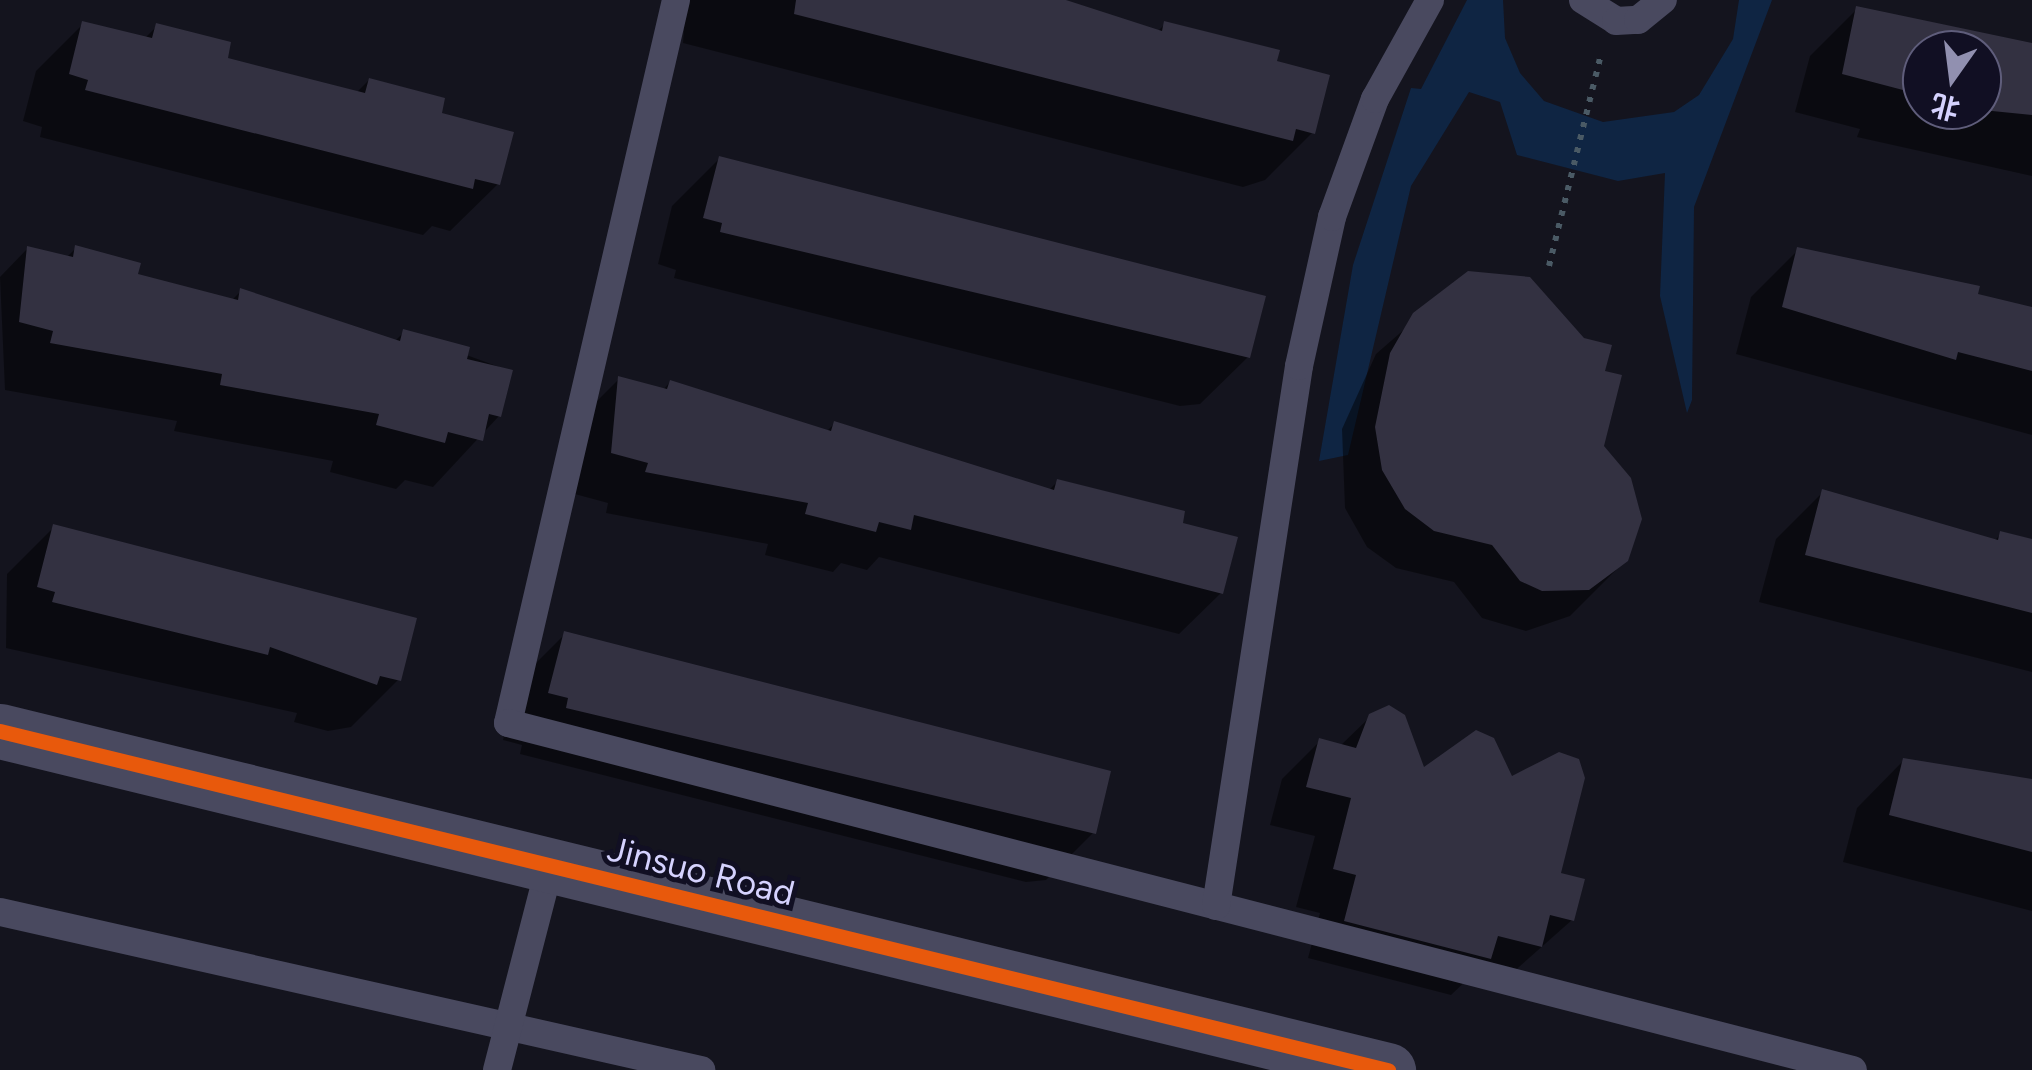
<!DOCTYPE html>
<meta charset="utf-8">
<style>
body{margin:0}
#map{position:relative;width:2032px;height:1070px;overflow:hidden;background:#14141e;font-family:Figtree,"Noto Sans SC",sans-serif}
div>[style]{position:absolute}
.water>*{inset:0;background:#0f2543}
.shadow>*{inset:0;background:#0007}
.building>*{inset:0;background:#333141}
.path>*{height:6px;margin-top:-3px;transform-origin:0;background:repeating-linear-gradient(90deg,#4a5a65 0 5px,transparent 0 13px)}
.service>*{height:28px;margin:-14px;padding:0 14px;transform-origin:14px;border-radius:14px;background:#49495f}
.tertiary>*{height:55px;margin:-27.5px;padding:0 27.5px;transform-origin:27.5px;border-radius:27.5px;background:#49495f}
.cycleway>*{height:15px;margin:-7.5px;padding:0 7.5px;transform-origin:7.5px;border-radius:7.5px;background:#e8590c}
span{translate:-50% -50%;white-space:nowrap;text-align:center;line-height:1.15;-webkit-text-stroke:10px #110f23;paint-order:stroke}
.street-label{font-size:35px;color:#d5d2fe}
.north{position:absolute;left:1902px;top:30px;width:100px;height:100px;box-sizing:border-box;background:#110f23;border:2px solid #5f5d7b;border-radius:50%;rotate:194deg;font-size:28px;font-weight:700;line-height:40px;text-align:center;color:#d5d2fe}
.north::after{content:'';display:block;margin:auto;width:35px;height:45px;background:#9190b0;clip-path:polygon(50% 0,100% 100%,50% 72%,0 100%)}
</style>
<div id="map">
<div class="water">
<i style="clip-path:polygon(1467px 0,1503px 0,1505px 38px,1520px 73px,1544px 101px,1603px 122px,1674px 112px,1699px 95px,1733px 39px,1739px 0,1772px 0,1694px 207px,1692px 400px,1687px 413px,1660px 296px,1665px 173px,1618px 181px,1517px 155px,1500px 102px,1469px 92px,1411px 186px,1348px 455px,1319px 461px,1353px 265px,1411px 88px,1421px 89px)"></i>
</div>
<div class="shadow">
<i style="clip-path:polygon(686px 0,1064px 0,1157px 32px,1165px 24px,1312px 133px,1265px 180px,1243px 187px,683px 43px)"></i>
<i style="clip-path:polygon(evenodd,1857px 9px,2032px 46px,2032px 176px,1857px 137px,1860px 129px,1795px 112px,1810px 56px,1857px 9px,1922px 50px,1982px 50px,1982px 110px,1922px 110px,1922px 50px)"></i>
<i style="clip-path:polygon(83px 24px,144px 39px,157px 26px,225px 60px,356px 93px,369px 80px,439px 115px,498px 184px,450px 231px,432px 226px,423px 235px,40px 137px,42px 127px,23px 121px,36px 71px)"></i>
<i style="clip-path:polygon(719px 159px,1248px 357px,1200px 404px,1180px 406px,674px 278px,676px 270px,658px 264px,672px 206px)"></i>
<i style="clip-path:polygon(28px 248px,66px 258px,76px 248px,135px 276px,231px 301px,241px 291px,394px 342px,404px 332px,510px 371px,499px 416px,433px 487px,405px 480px,396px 489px,330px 472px,333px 461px,174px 431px,177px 421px,5px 390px,0 277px)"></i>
<i style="clip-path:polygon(1798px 250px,2032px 310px,2032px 435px,1736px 354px,1751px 297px)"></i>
<i style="clip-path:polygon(1469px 273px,1602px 373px,1602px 447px,1626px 560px,1570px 616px,1526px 631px,1482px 618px,1454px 582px,1396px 568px,1367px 547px,1345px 508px,1342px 429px,1376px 354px)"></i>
<i style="clip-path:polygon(619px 379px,663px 390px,670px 382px,826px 432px,834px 424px,1048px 491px,1058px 481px,1180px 525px,1221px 593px,1179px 634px,879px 557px,867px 570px,841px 563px,833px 572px,765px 555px,768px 544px,606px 513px,608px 503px,571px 493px,578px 420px)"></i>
<i style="clip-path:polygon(1823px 492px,1993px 542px,2001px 534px,2032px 542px,2032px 672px,1759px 602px,1776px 539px)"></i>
<i style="clip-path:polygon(54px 527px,398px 680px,351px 727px,328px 731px,294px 722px,297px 713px,6px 648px,7px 574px)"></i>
<i style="clip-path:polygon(565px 634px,1093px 833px,1046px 880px,1026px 882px,520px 754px,522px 745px,503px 740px,518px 681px)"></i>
<i style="clip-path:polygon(1371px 716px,1422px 771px,1558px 875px,1572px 920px,1501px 983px,1471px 976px,1451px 995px,1308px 958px,1320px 913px,1296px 907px,1315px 836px,1270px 825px,1282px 779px,1320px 741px,1340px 746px)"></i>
<i style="clip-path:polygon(1904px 760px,2032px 781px,2032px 911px,1843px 862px,1857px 808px)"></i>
</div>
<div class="building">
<i style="clip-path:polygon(796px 0,1066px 0,1162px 31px,1164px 21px,1280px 50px,1277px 61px,1330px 75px,1315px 134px,1296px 129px,1293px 141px,794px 14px)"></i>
<i style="clip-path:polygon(1856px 6px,2032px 43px,2032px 115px,1982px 110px,1982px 50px,1922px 50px,1922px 95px,1842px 74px)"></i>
<i style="clip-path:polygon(82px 21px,152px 38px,156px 23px,231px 42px,228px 58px,365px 93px,369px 78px,445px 98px,442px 113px,514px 132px,500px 185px,475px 179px,473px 189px,85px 90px,88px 80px,69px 74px)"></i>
<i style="clip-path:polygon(719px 156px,1266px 296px,1250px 358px,720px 232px,722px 223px,703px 218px)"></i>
<i style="clip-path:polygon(75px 245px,141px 263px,138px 274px,238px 300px,240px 288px,400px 341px,403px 329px,470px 347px,467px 359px,513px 370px,501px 417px,489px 414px,483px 441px,448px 432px,445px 443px,376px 425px,379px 414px,220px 385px,222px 374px,50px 343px,53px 331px,19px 322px,27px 246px,73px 257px)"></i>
<i style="clip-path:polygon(1797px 247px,1980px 286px,1978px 294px,2032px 307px,2032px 371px,1958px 352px,1956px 360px,1782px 307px)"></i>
<i style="clip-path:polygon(1468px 271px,1530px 277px,1584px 338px,1612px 345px,1605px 371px,1622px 375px,1604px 446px,1631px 478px,1642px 519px,1628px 561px,1589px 590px,1542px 591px,1520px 581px,1492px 545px,1434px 531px,1405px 509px,1382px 470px,1375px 427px,1390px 353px,1413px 313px)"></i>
<i style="clip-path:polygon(618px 376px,667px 389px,670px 380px,831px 431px,834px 421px,1054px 490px,1057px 479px,1185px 511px,1183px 523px,1238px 537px,1223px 594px,914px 515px,911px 530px,879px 522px,876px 532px,805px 514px,808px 503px,645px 472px,648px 463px,611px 453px)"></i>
<i style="clip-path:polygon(1822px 489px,1998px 540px,2000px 531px,2032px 539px,2032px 613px,1805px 555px)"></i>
<i style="clip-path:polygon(53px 524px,417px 618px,401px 681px,380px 676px,377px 685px,270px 647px,268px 655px,52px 602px,55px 592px,37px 587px)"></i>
<i style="clip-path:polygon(564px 631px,1111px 771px,1096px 834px,566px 708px,568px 698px,548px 693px)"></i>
<i style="clip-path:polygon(1389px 705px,1405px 715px,1424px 767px,1476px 730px,1494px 738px,1512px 776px,1559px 752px,1579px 759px,1585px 778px,1561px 873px,1585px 879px,1574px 921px,1550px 915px,1542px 947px,1498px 936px,1491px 959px,1344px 921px,1356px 875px,1333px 869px,1351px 798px,1306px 787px,1319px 738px,1356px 748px,1369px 714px)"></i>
<i style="clip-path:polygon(1903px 758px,2032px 779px,2032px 852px,1889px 815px)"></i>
</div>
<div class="path">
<i style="left:1549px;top:266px;width:218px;rotate:-76.2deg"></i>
</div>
<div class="service">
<i style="left:676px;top:0;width:742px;rotate:103.08deg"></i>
<i style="left:508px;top:723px;width:1389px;rotate:14.47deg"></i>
<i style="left:1583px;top:0;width:39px;rotate:32deg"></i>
<i style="left:1616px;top:21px;width:22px;rotate:-3deg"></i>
<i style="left:1638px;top:20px;width:32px;rotate:-39deg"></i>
<i style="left:1216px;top:906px;width:546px;rotate:-81.26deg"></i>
<i style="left:1299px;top:366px;width:153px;rotate:-77.5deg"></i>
<i style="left:1332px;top:217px;width:126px;rotate:-70deg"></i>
<i style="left:1375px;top:99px;width:113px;rotate:-60.9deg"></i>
<i style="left:0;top:912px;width:719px;rotate:12.7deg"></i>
<i style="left:497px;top:1070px;width:212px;rotate:-75.5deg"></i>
</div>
<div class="tertiary">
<i style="left:0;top:731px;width:1429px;rotate:13.73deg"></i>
</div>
<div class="cycleway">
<i style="left:0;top:731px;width:1429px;rotate:13.73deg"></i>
</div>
<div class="street-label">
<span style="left:701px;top:871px;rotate:14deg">Jinsuo Road</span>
</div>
<div class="north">北</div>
</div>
